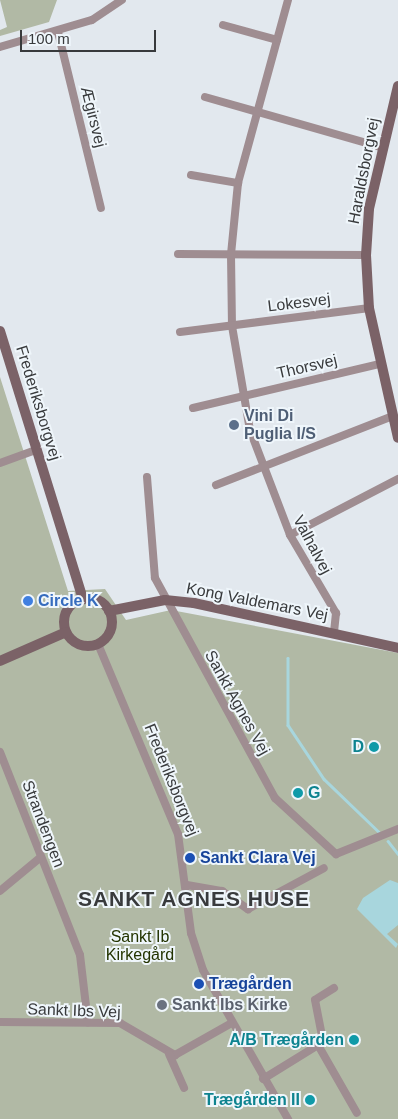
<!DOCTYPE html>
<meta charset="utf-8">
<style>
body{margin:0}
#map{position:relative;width:398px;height:1119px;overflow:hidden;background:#e2e8ee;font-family:Helvetica,sans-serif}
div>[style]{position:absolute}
.green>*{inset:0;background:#b1b9a5}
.water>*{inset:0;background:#a8d6dd}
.stream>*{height:2.5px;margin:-1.25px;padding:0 1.25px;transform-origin:1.25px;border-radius:1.25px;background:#a8d6dd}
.street>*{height:8px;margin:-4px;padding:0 4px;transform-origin:4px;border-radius:4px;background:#9f8d91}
.secondary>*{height:10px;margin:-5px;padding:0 5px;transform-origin:5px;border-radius:5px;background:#7b6267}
.secondary>.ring{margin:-5px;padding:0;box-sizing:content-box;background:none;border:10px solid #7b6267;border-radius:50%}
.dots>*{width:14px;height:14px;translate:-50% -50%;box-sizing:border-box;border:2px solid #eff6fb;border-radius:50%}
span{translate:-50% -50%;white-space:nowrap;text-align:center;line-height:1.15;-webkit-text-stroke:4px #eff6fb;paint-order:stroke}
.street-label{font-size:16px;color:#383a3c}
.service-label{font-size:16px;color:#4e5e75;font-weight:700}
.left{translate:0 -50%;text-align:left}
.shop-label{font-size:16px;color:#366cbe;font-weight:700}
.culture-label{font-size:16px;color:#0d838f;font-weight:700}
.right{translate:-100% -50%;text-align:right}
.transit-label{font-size:16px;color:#164399;font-weight:700}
.park-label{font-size:16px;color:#233300}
.worship-label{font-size:16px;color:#5b616d;font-weight:700}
.district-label{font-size:21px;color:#383a3c;font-weight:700;letter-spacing:1px}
.scale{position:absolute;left:20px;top:30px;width:136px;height:22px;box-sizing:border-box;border:2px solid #383a3c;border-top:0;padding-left:6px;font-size:15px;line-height:18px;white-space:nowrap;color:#383a3c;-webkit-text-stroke:4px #eff6fb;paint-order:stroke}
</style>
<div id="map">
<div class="green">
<i style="clip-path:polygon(0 0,57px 0,49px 22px,0 36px,0 30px,7px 27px)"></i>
<i style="clip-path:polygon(0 377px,68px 591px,105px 589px,126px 620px,171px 610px,398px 653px,398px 1119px,0 1119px)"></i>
</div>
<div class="water">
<i style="clip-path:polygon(390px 880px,398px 883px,398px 925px,387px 934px,398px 944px,396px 948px,357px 909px,363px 898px)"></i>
</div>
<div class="stream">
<i style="left:288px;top:658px;width:67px;rotate:90deg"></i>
<i style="left:288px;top:725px;width:65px;rotate:56.3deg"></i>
<i style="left:324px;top:779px;width:76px;rotate:43.9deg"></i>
<i style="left:388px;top:841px;width:16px;rotate:52deg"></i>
</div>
<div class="street">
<i style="left:288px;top:0;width:190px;rotate:105.3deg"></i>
<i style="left:238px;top:183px;width:72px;rotate:95.6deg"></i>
<i style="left:231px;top:255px;width:71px;rotate:89.2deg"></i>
<i style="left:232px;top:326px;width:106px;rotate:80.2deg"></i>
<i style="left:250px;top:430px;width:112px;rotate:69.1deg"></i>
<i style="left:290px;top:535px;width:91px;rotate:59.5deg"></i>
<i style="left:336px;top:613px;width:20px;rotate:96deg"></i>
<i style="left:223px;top:25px;width:56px;rotate:15.5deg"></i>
<i style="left:58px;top:32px;width:181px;rotate:76.3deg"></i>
<i style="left:0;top:47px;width:96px;rotate:-16.4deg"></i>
<i style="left:92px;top:20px;width:36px;rotate:-34deg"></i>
<i style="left:205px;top:97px;width:183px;rotate:15.9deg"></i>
<i style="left:191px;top:175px;width:48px;rotate:9.7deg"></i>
<i style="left:178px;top:254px;width:188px;rotate:0.3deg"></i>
<i style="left:180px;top:332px;width:191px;rotate:-7.2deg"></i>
<i style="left:193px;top:408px;width:191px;rotate:-13.3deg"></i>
<i style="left:0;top:463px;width:38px;rotate:-20deg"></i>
<i style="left:147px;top:477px;width:101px;rotate:85.5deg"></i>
<i style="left:155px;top:578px;width:251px;rotate:61.4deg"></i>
<i style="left:275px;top:798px;width:83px;rotate:42.6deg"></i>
<i style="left:336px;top:854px;width:67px;rotate:-22deg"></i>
<i style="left:216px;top:485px;width:187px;rotate:-21.3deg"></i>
<i style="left:290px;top:535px;width:122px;rotate:-27.4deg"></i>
<i style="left:98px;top:644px;width:206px;rotate:67.2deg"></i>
<i style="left:178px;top:834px;width:100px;rotate:82.5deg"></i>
<i style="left:191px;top:933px;width:39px;rotate:72deg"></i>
<i style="left:203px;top:970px;width:172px;rotate:60.3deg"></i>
<i style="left:0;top:752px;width:218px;rotate:68.5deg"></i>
<i style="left:80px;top:955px;width:68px;rotate:83.3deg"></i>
<i style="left:187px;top:885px;width:36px;rotate:10deg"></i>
<i style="left:222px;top:891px;width:32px;rotate:35deg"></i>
<i style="left:248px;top:909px;width:86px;rotate:-28.3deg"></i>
<i style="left:0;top:891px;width:53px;rotate:-39.7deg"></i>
<i style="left:334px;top:988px;width:22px;rotate:148deg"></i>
<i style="left:315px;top:1000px;width:36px;rotate:79deg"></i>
<i style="left:322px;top:1035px;width:11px;rotate:112deg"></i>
<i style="left:318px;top:1045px;width:78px;rotate:60.2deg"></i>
<i style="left:0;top:1022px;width:120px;rotate:0.5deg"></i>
<i style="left:120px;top:1023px;width:64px;rotate:30.2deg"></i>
<i style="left:175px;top:1055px;width:63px;rotate:-29.4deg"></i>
<i style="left:169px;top:1054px;width:37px;rotate:66deg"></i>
<i style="left:263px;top:1079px;width:65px;rotate:-31.7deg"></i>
</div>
<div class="secondary">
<i style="left:398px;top:86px;width:126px;rotate:103.3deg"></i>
<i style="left:369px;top:209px;width:46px;rotate:93.7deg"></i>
<i style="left:366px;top:255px;width:53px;rotate:86.8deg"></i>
<i style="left:369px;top:308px;width:133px;rotate:77.4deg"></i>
<i style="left:0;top:331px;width:281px;rotate:72.8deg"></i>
<i class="ring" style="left:64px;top:598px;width:38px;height:38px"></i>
<i style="left:109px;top:611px;width:57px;rotate:-11.1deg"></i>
<i style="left:165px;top:600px;width:29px;rotate:6deg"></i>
<i style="left:194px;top:603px;width:209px;rotate:12.4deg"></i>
<i style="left:0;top:661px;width:72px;rotate:-23.7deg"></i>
</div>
<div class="dots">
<i style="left:234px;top:425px;background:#5c6f8a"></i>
<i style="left:28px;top:601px;background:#3f7fe0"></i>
<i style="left:374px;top:747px;background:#0f9aa8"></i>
<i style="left:298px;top:793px;background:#0f9aa8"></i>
<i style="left:190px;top:858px;background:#1a4fb4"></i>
<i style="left:199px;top:984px;background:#1a4fb4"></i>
<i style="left:162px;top:1005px;background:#6b7280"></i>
<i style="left:354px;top:1040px;background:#0f9aa8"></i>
<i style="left:310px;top:1100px;background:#0f9aa8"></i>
</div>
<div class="street-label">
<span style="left:93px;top:117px;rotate:76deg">Ægirsvej</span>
<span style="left:364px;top:171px;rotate:-79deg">Haraldsborgvej</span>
<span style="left:299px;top:303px;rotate:-7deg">Lokesvej</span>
<span style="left:307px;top:367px;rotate:-13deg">Thorsvej</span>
<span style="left:38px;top:403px;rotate:73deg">Frederiksborgvej</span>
<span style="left:312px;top:545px;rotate:62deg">Valhalvej</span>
<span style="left:257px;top:602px;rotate:11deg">Kong Valdemars Vej</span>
<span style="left:237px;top:703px;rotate:61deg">Sankt Agnes Vej</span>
<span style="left:171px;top:780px;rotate:68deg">Frederiksborgvej</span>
<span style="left:43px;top:824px;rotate:69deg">Strandengen</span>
<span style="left:74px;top:1011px;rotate:2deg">Sankt Ibs Vej</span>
</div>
<div class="service-label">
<span class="left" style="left:244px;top:425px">Vini Di<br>Puglia I/S</span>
</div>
<div class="shop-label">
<span class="left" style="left:38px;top:601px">Circle K</span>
</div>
<div class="culture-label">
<span class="right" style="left:364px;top:747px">D</span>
<span class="left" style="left:308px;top:793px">G</span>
<span class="right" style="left:344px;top:1040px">A/B Trægården</span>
<span class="right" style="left:300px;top:1100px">Trægården II</span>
</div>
<div class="transit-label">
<span class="left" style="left:200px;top:858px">Sankt Clara Vej</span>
<span class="left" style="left:209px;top:984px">Trægården</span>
</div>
<div class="park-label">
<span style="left:140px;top:946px">Sankt Ib<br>Kirkegård</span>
</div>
<div class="worship-label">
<span class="left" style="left:172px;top:1005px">Sankt Ibs Kirke</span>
</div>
<div class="district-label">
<span style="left:194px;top:899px">SANKT AGNES HUSE</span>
</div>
<div class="scale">100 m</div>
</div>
